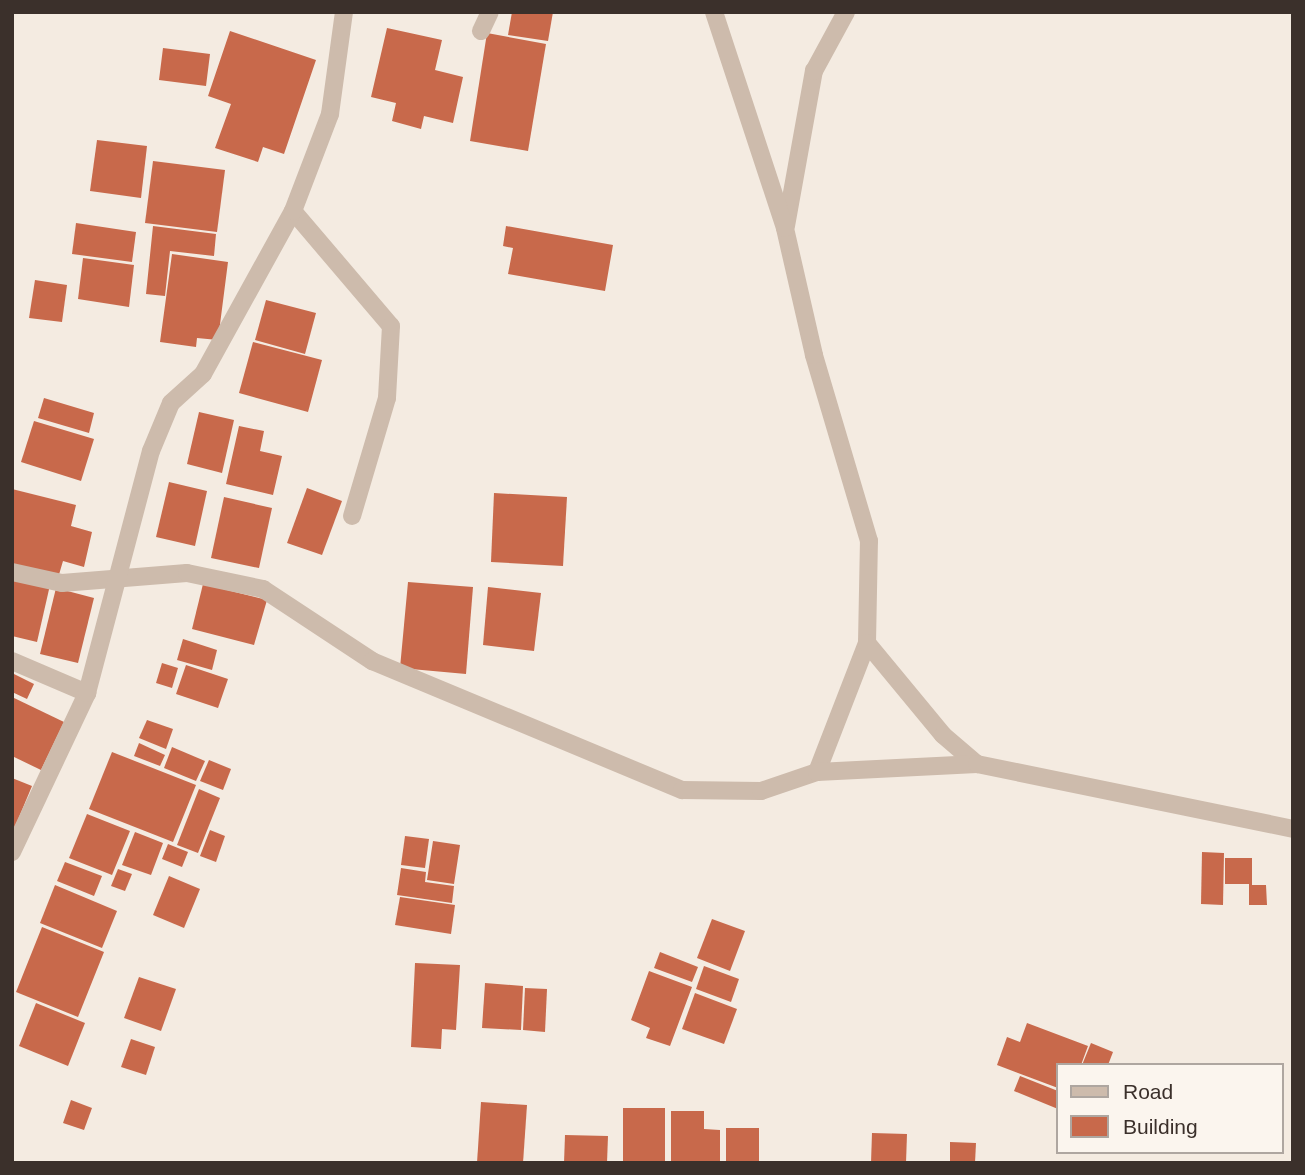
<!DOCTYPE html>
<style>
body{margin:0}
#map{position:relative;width:1305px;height:1175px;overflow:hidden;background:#f4ebe1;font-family:Helvetica,sans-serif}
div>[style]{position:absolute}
.building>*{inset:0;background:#c8694b}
.street>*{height:18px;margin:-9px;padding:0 9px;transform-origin:9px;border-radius:9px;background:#cdbbac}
span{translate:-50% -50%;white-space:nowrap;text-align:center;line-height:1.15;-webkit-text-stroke:7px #fbf5ee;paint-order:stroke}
.frame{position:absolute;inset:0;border:14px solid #3b302b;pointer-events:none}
.legend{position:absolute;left:1056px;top:1063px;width:228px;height:91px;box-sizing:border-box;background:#fbf5ee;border:2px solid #aea6a0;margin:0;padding:9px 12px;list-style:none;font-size:21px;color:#3b302b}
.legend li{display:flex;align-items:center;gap:14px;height:35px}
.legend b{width:35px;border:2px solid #aea6a0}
</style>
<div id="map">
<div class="building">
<i style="clip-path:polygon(512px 12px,553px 12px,548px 41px,508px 35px)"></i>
<i style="clip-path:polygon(387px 28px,442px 40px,435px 70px,463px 77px,453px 123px,424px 116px,421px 129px,392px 121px,396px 103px,371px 97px)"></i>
<i style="clip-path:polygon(230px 31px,316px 60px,284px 154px,263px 147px,258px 162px,215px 148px,231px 104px,208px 96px)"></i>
<i style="clip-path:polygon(487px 33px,546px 44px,528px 151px,470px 141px)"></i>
<i style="clip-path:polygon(163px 48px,210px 54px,206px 86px,159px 80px)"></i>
<i style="clip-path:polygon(97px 140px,147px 146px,141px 198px,90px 191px)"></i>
<i style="clip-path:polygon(153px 161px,225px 170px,217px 232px,145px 223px)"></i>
<i style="clip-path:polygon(76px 223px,136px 232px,132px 262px,72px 254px)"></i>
<i style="clip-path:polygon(153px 226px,216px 234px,214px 256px,170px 251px,165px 296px,146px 294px)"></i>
<i style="clip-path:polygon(506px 226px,613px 245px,605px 291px,508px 274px,513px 248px,503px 246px)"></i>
<i style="clip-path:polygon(172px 254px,228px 262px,218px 340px,197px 338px,196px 347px,160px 342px)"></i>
<i style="clip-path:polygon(83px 258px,134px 265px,129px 307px,78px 299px)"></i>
<i style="clip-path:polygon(35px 280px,67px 285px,62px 322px,29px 318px)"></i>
<i style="clip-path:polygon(266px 300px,316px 313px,305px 354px,255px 340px)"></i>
<i style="clip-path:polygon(253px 342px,322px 360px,308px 412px,239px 393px)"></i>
<i style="clip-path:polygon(44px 398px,94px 413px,89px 433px,38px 418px)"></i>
<i style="clip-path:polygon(199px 412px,234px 420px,222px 473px,187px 464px)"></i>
<i style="clip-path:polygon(34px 421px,94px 439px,81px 481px,21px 462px)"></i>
<i style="clip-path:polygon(239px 426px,264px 431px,260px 451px,282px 456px,273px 495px,226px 484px)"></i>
<i style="clip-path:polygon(169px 482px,207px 491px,195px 546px,156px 537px)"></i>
<i style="clip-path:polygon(307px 488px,342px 501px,322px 555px,287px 543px)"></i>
<i style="clip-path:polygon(12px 489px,76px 505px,71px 526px,92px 532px,84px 567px,63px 561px,58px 578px,12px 567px)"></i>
<i style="clip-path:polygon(494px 493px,567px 497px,563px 566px,491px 562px)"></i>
<i style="clip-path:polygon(224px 497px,272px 508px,259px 568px,211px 558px)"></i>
<i style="clip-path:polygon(12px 576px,50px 585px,37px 642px,12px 636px)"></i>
<i style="clip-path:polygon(408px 582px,473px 587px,466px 674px,400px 668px)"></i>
<i style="clip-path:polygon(203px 584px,267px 600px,254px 645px,192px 629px)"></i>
<i style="clip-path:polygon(488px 587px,541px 593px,534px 651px,483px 645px)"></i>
<i style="clip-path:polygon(56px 588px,94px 598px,78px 663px,40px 654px)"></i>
<i style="clip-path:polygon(183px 639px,217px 650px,212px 670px,177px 660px)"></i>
<i style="clip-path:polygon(162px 663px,178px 668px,172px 688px,156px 683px)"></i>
<i style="clip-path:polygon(186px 665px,228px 679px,218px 708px,176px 694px)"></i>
<i style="clip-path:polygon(12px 673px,34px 684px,27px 699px,12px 692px)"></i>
<i style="clip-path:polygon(12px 697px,64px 722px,41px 770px,12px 756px)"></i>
<i style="clip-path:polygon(147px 720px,173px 729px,166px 749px,139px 738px)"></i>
<i style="clip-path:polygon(139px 743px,165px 755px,160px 766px,134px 756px)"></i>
<i style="clip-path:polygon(172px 747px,205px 761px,196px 781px,164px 768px)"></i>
<i style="clip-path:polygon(112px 752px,196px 785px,173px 842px,89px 809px)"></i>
<i style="clip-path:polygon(209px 760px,231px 769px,223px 790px,200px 781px)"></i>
<i style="clip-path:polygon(12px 778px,32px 786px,12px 834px)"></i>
<i style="clip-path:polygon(199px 789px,220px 798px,198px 853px,177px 845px)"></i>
<i style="clip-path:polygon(87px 814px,130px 831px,112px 875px,69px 858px)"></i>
<i style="clip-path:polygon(210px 830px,225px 836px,216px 862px,200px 856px)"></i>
<i style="clip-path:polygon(135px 832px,163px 843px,151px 875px,122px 865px)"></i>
<i style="clip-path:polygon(405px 836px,429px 839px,425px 868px,401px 865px)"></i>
<i style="clip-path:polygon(433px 841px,460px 845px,454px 884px,427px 880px)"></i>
<i style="clip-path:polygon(168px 844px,188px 852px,182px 867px,162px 859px)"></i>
<i style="clip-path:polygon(1202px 852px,1224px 853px,1223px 905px,1201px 904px)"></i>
<i style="clip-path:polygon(1225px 858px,1252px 858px,1252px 885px,1266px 885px,1267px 905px,1249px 905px,1249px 884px,1225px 884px)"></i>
<i style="clip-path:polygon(65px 862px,102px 876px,94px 896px,57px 881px)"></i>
<i style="clip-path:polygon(401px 868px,426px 872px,425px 882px,454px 886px,452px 903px,397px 895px)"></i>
<i style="clip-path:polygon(118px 869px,132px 874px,125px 891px,111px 886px)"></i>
<i style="clip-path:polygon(169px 876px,200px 889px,184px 928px,153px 915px)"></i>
<i style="clip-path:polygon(55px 885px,117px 911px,102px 948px,40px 923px)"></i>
<i style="clip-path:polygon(400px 897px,455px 905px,451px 934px,395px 925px)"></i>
<i style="clip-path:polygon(712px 919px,745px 931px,730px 971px,697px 958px)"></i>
<i style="clip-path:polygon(42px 927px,104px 952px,78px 1017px,16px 992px)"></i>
<i style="clip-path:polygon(660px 952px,698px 967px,692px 982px,654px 968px)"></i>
<i style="clip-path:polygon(415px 963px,460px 965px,456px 1030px,442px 1029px,441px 1049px,411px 1047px)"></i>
<i style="clip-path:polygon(704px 966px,739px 979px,731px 1002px,696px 989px)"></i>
<i style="clip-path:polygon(649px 971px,692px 987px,670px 1046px,646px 1038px,650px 1028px,631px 1020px)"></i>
<i style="clip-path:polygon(139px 977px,176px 989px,161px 1031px,124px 1018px)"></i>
<i style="clip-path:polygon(485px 983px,523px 986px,521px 1030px,482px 1028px)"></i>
<i style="clip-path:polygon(525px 988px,547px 989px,545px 1032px,523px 1030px)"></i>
<i style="clip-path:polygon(695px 993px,737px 1009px,724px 1044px,682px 1029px)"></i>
<i style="clip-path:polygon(36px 1003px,85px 1023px,68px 1066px,19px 1046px)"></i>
<i style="clip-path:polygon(1027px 1023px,1088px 1046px,1081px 1065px,1058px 1065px,1058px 1088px,997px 1065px,1007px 1037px,1020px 1042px)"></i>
<i style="clip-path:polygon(131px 1039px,155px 1047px,146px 1075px,121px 1067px)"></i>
<i style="clip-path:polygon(1091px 1043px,1113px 1052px,1108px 1065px,1082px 1065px)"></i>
<i style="clip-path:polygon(1020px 1076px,1058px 1091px,1058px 1109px,1014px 1091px)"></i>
<i style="clip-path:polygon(71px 1100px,92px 1108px,84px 1130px,63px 1123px)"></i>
<i style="clip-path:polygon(481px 1102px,527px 1105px,523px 1163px,477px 1163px)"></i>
<i style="clip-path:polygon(623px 1108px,665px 1108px,665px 1163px,623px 1163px)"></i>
<i style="clip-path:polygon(671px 1111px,704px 1111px,704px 1129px,720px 1130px,720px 1163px,671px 1163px)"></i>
<i style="clip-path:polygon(726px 1128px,759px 1128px,759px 1163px,726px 1163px)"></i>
<i style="clip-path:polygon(872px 1133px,907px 1134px,906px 1163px,871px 1163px)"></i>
<i style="clip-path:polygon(565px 1135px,608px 1136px,607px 1163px,564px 1163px)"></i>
<i style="clip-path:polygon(950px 1142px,976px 1143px,975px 1163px,950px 1163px)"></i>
</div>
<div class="street">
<i style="left:481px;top:31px;width:21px;rotate:-65deg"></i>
<i style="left:293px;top:211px;width:151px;rotate:49.6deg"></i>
<i style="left:391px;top:326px;width:72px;rotate:93.2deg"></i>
<i style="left:387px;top:398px;width:123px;rotate:106.5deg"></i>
<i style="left:786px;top:226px;width:158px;rotate:-79.8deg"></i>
<i style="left:814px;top:71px;width:67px;rotate:-61.5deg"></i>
<i style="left:12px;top:572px;width:51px;rotate:12.4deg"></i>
<i style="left:62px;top:583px;width:125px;rotate:-4.6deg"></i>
<i style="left:187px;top:573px;width:78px;rotate:11.9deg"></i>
<i style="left:263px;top:589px;width:131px;rotate:33.4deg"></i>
<i style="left:372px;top:661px;width:336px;rotate:22.6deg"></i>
<i style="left:682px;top:790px;width:79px;rotate:0.7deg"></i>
<i style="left:761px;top:791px;width:59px;rotate:-18.7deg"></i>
<i style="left:817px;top:772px;width:138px;rotate:-68.8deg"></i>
<i style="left:867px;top:643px;width:102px;rotate:-88.9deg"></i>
<i style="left:869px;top:541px;width:194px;rotate:-106.5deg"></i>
<i style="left:814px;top:355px;width:130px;rotate:-102.9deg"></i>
<i style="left:785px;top:228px;width:227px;rotate:-108.2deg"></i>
<i style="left:867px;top:643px;width:119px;rotate:50.4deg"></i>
<i style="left:943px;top:735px;width:45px;rotate:40.5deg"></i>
<i style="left:12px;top:661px;width:82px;rotate:23.1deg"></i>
<i style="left:817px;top:772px;width:160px;rotate:-2.9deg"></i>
<i style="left:977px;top:764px;width:323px;rotate:11.6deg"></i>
<i style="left:12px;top:852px;width:176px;rotate:-64.7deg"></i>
<i style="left:87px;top:693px;width:250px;rotate:-75.2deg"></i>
<i style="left:151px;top:451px;width:52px;rotate:-67.4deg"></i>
<i style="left:171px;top:403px;width:43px;rotate:-42.2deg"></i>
<i style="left:203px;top:374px;width:186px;rotate:-61.1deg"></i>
<i style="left:293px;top:211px;width:104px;rotate:-69.1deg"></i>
<i style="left:330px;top:114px;width:103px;rotate:-82.2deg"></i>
</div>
<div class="frame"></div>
<ul class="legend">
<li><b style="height:9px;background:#cdbbac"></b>Road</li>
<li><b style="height:19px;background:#c8694b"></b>Building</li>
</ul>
</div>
